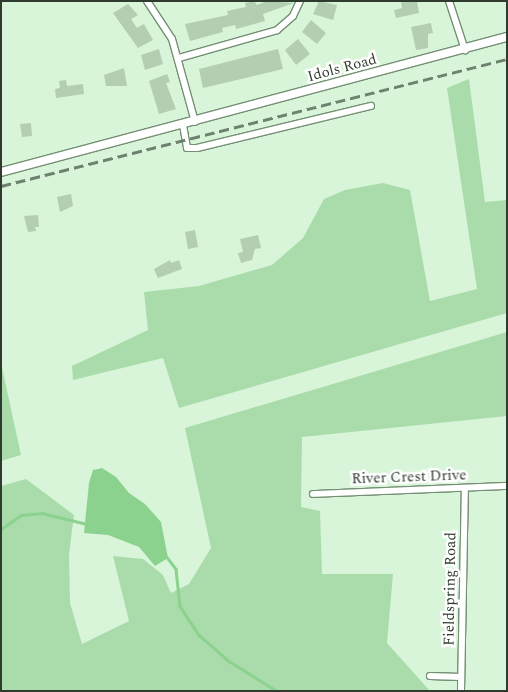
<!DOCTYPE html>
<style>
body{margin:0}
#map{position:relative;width:508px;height:692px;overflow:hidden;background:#d8f5d9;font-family:Spectral,serif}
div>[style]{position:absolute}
.green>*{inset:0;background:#a9dcaa}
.water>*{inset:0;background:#8cd28f}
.stream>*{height:2.5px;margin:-1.25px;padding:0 1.25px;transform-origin:1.25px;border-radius:1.25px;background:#8cd28f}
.building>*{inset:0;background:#b3ceb3}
.roads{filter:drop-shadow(1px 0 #758f75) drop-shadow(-1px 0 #758f75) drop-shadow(0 1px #758f75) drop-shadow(0 -1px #758f75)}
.minor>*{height:6px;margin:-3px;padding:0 3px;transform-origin:3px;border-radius:3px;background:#fff}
.tertiary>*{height:8px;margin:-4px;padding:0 4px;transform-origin:4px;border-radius:4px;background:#fff}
.rail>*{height:2.5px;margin-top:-1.25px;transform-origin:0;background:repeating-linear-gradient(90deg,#6e806f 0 10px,transparent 0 15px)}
span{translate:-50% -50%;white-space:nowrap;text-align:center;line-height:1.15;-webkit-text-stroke:5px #fff;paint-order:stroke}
.street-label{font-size:15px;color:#303b30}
.frame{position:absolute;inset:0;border:2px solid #303b30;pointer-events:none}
</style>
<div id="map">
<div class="green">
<i style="clip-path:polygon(469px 79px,485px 202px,507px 200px,507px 313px,179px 408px,163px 358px,73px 380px,72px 366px,148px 330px,144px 292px,199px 286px,272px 265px,303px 238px,324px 199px,345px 190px,383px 183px,410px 190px,430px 301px,477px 289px,447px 88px)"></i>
<i style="clip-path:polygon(507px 332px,507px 416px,302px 437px,301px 507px,320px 511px,322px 574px,393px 574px,387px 643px,430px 691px,1px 691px,1px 486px,26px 479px,74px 515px,69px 554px,70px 603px,82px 644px,129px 621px,113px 556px,143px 559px,163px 575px,171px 593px,189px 584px,211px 548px,185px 428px)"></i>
<i style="clip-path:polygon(1px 363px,21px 455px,1px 461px)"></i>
</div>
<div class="water">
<i style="clip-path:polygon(102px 468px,116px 477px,129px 493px,145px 504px,161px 522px,168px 558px,155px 566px,139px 547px,108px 535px,84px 533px,89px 483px,93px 470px)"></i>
</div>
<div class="stream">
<i style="left:1px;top:529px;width:24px;rotate:-35deg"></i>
<i style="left:21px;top:515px;width:21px;rotate:-5deg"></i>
<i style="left:42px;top:513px;width:46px;rotate:13.7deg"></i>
<i style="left:167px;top:557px;width:15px;rotate:53deg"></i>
<i style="left:176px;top:569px;width:37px;rotate:84deg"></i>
<i style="left:180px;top:606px;width:35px;rotate:57deg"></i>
<i style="left:199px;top:635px;width:40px;rotate:41deg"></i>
<i style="left:229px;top:661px;width:57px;rotate:32deg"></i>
</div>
<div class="building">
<i style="clip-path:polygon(254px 1px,257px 5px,267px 1px,294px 3px,263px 14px,265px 21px,236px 29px,235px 25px,222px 28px,223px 32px,190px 41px,185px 24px,228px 15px,227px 11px,246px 7px,245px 3px)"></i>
<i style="clip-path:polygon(319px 1px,337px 5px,333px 20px,313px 14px)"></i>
<i style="clip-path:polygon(401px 1px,417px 1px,419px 13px,396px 18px,394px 10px,402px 8px)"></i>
<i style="clip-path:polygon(128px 4px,138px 15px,131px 19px,137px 28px,144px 24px,153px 40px,138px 48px,113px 13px)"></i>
<i style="clip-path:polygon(311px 20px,326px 33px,317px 44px,302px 32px)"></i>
<i style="clip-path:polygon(431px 23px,433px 33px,428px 34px,428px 48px,416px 50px,411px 27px)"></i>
<i style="clip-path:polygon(298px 39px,310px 54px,296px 65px,285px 50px)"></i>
<i style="clip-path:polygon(159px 49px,163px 64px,145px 70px,141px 55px)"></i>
<i style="clip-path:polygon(278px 49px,283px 69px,203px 88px,199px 69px)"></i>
<i style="clip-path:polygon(124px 68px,127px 86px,106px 86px,104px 75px)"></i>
<i style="clip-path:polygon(167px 74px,170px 82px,166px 83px,176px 109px,159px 114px,149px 81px)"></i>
<i style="clip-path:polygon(66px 80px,67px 86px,83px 84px,84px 94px,56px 98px,55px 89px,60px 88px,59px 81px)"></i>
<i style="clip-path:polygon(31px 123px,32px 136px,22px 137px,20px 124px)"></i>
<i style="clip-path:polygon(71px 194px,73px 206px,60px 212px,57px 197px)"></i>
<i style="clip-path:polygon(38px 215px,39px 227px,35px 227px,36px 231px,28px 232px,24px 216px)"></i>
<i style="clip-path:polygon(195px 230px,198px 247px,188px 249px,185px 232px)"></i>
<i style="clip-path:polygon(258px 235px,261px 248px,255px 249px,252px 260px,241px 263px,238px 253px,243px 252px,240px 239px)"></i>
<i style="clip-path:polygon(170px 260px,171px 263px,179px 260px,182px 269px,158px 278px,154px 269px)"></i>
</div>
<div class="roads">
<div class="minor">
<i style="left:147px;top:1px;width:45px;rotate:56.7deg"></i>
<i style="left:172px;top:39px;width:86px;rotate:74.5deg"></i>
<i style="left:449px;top:1px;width:52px;rotate:71.9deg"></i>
<i style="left:179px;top:58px;width:102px;rotate:-15.9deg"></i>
<i style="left:277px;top:30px;width:21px;rotate:-41deg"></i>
<i style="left:293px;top:16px;width:17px;rotate:-65deg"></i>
<i style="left:183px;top:125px;width:23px;rotate:80deg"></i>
<i style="left:187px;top:148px;width:10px"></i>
<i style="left:197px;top:148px;width:179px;rotate:-13.6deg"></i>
<i style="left:313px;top:494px;width:194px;rotate:-2.4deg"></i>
<i style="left:430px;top:676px;width:31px;rotate:2deg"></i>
<i style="left:461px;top:691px;width:203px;rotate:-88.9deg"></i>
</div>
<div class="tertiary">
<i style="left:1px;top:172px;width:524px;rotate:-14.94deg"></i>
</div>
</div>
<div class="rail">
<i style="left:1px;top:186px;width:522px;rotate:-14.09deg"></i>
</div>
<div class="street-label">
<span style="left:342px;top:68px;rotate:-15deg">Idols Road</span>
<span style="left:409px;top:477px;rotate:-2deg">River Crest Drive</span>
<span style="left:450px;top:589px;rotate:-89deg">Fieldspring Road</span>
</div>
<div class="frame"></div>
</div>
